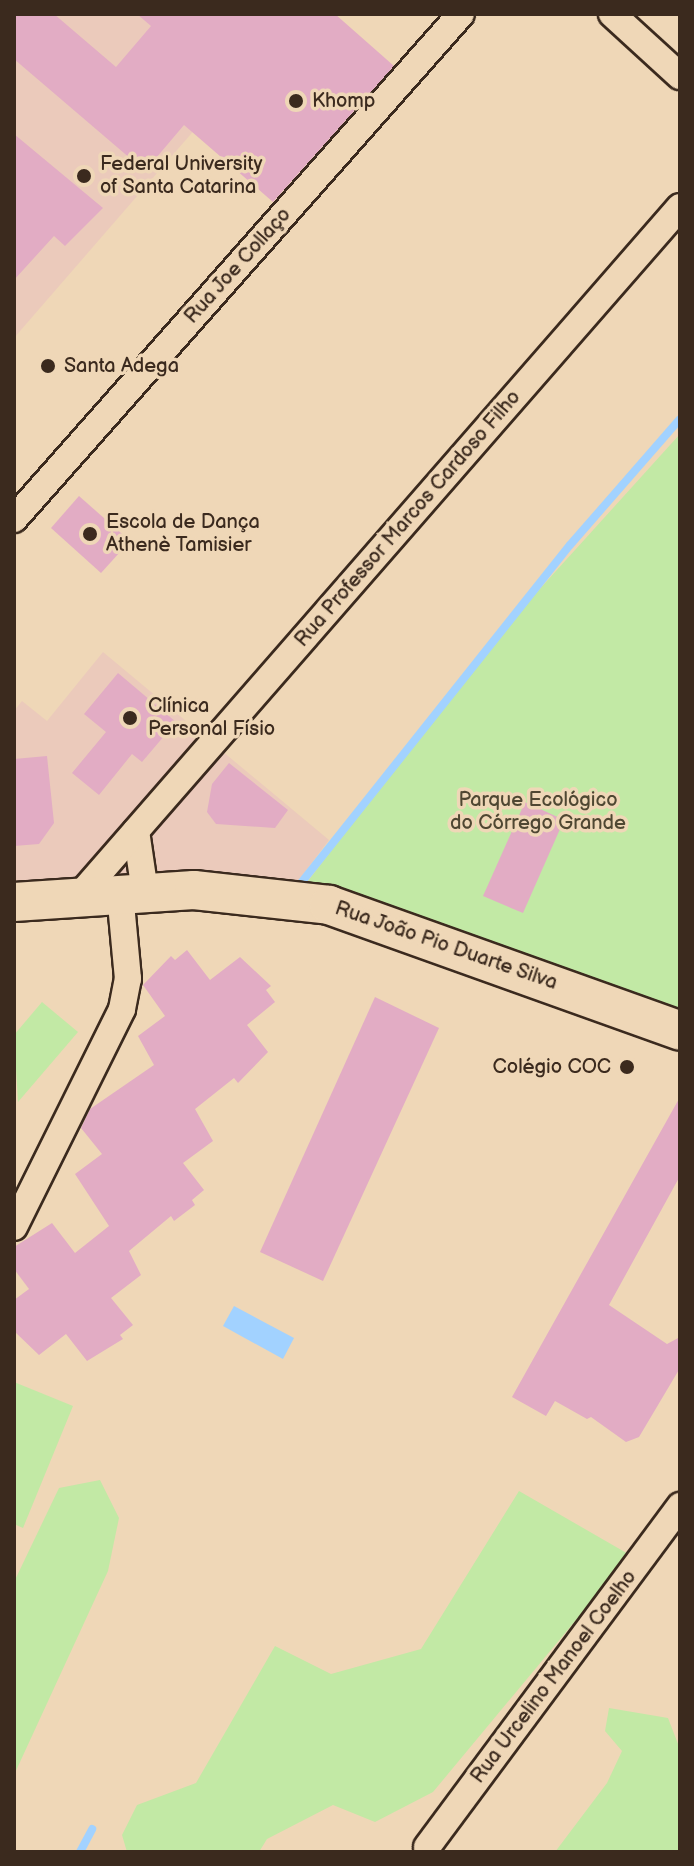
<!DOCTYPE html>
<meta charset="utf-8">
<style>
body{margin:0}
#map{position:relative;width:694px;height:1866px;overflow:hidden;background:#efd7b7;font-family:"Balsamiq Sans",sans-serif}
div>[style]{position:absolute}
.built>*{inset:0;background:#ebcabb}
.green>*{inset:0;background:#c2e9a5}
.water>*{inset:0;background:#a2d2ff}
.stream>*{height:8px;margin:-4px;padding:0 4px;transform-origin:4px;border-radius:4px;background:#a2d2ff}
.building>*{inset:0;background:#e2acc4}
.roads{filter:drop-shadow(2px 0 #3b2a1e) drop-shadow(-2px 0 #3b2a1e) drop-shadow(0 2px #3b2a1e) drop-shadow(0 -2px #3b2a1e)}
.minor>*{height:26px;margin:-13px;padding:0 13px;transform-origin:13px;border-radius:13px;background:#efd7b7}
.secondary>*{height:38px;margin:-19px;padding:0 19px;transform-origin:19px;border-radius:19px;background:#efd7b7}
.dots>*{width:22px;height:22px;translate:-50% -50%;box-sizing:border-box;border:4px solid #efd7b7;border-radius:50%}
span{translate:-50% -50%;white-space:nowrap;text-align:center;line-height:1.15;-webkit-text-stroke:7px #efd7b7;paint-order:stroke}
.poi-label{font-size:20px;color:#3b2a1e}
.left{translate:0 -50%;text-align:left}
.right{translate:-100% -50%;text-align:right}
.street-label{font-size:20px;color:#3b2a1e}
.park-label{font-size:20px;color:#4f4732}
.frame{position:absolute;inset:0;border:16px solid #3b2a1e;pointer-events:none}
</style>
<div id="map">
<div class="built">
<i style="clip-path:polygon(14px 14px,295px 14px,14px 338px)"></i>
<i style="clip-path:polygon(103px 652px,329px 840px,298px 881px,76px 878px,14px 884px,14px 711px,22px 701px,47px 721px)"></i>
</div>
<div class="green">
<i style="clip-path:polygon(680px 434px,680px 1016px,308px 881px,471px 665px)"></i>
<i style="clip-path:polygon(42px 1002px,78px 1032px,18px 1102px,14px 1035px)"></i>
<i style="clip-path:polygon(14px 1382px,73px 1406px,23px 1528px,14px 1524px)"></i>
<i style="clip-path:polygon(100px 1480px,119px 1518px,108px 1571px,14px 1775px,14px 1582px,59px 1488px)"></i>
<i style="clip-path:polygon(519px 1491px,630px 1555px,433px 1792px,375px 1822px,333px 1805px,267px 1839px,259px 1852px,127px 1852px,122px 1835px,137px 1805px,196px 1783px,275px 1646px,331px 1674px,421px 1649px)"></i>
<i style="clip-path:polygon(609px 1708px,668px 1718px,680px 1749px,680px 1852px,555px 1852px,607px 1783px,622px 1751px,605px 1731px)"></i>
</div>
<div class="water">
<i style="clip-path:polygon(234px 1306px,294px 1338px,283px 1359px,223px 1326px)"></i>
</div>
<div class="stream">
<i style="left:297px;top:888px;width:438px;rotate:-51.5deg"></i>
<i style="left:570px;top:545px;width:167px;rotate:-48.9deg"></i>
<i style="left:80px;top:1852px;width:26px;rotate:-62deg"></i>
</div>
<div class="building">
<i style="clip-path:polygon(14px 14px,54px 14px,116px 67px,151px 26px,137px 14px,335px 14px,394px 66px,273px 202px,184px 125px,145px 171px,14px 59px)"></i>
<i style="clip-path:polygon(14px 134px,103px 208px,65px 246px,54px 236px,14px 280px)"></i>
<i style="clip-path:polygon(79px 496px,130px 541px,101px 573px,51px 528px)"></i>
<i style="clip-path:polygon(118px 673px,176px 722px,142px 762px,132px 754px,99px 795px,72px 773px,106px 732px,84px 714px)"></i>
<i style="clip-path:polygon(47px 756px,54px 823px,39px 844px,14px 846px,14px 759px)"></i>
<i style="clip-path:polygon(229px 763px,288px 810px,275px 828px,216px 824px,207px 812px,212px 784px)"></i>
<i style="clip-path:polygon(525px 802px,564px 820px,523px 913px,483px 896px)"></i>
<i style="clip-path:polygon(187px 950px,210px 980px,240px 957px,271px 986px,266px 990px,275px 1002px,247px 1025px,268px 1052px,238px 1083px,234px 1078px,195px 1109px,213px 1141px,183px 1163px,204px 1190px,192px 1200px,195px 1205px,174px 1221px,171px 1216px,129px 1251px,141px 1275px,111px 1298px,133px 1325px,120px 1335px,123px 1339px,87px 1361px,66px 1334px,39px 1355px,14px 1331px,14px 1300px,29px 1289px,14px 1269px,14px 1247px,52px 1223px,75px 1253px,109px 1226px,75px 1174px,102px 1154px,81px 1128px,90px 1109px,154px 1065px,138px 1036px,165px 1016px,143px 985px,171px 956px,175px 960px)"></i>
<i style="clip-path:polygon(375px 997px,439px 1028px,323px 1281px,260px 1252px)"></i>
<i style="clip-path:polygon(680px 1097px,680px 1176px,609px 1305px,667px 1344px,680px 1337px,680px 1368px,639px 1437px,626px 1442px,591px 1417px,587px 1419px,555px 1401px,546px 1416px,512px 1397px)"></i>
</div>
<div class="roads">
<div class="minor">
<i style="left:612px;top:14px;width:92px;rotate:42.4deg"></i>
<i style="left:14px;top:519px;width:674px;rotate:-48.49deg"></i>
<i style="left:136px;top:831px;width:62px;rotate:81.6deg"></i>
<i style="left:80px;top:895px;width:913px;rotate:-48.91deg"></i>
<i style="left:14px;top:1227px;width:243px;rotate:-63.6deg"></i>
<i style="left:122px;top:1009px;width:31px;rotate:-79deg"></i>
<i style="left:128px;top:979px;width:86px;rotate:-95.3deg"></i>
<i style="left:427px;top:1847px;width:425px;rotate:-53.4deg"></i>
</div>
<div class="secondary">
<i style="left:14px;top:902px;width:180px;rotate:-3.8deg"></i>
<i style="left:194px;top:890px;width:136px;rotate:6.3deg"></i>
<i style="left:329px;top:905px;width:373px;rotate:19.7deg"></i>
</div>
</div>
<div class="dots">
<i style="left:296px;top:101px;background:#3b2a1e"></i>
<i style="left:84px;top:176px;background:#3b2a1e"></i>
<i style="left:48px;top:366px;background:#3b2a1e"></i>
<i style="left:90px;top:534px;background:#3b2a1e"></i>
<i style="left:130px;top:718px;background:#3b2a1e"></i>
<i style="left:627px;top:1067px;background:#3b2a1e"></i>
</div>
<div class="poi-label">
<span class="left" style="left:312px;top:101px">Khomp</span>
<span class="left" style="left:100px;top:176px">Federal University<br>of Santa Catarina</span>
<span class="left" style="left:64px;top:366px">Santa Adega</span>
<span class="left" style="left:106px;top:534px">Escola de Dança<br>Athenè Tamisier</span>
<span class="left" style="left:148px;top:718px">Clínica<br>Personal Físio</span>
<span class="right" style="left:611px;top:1067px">Colégio COC</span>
</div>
<div class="street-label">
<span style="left:238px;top:266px;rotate:-48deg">Rua Joe Collaço</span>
<span style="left:408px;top:519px;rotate:-49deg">Rua Professor Marcos Cardoso Filho</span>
<span style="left:446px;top:946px;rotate:19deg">Rua João Pio Duarte Silva</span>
<span style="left:554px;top:1677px;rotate:-53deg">Rua Urcelino Manoel Coelho</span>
</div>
<div class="park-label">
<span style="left:538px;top:812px">Parque Ecológico<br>do Córrego Grande</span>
</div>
<div class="frame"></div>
</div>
